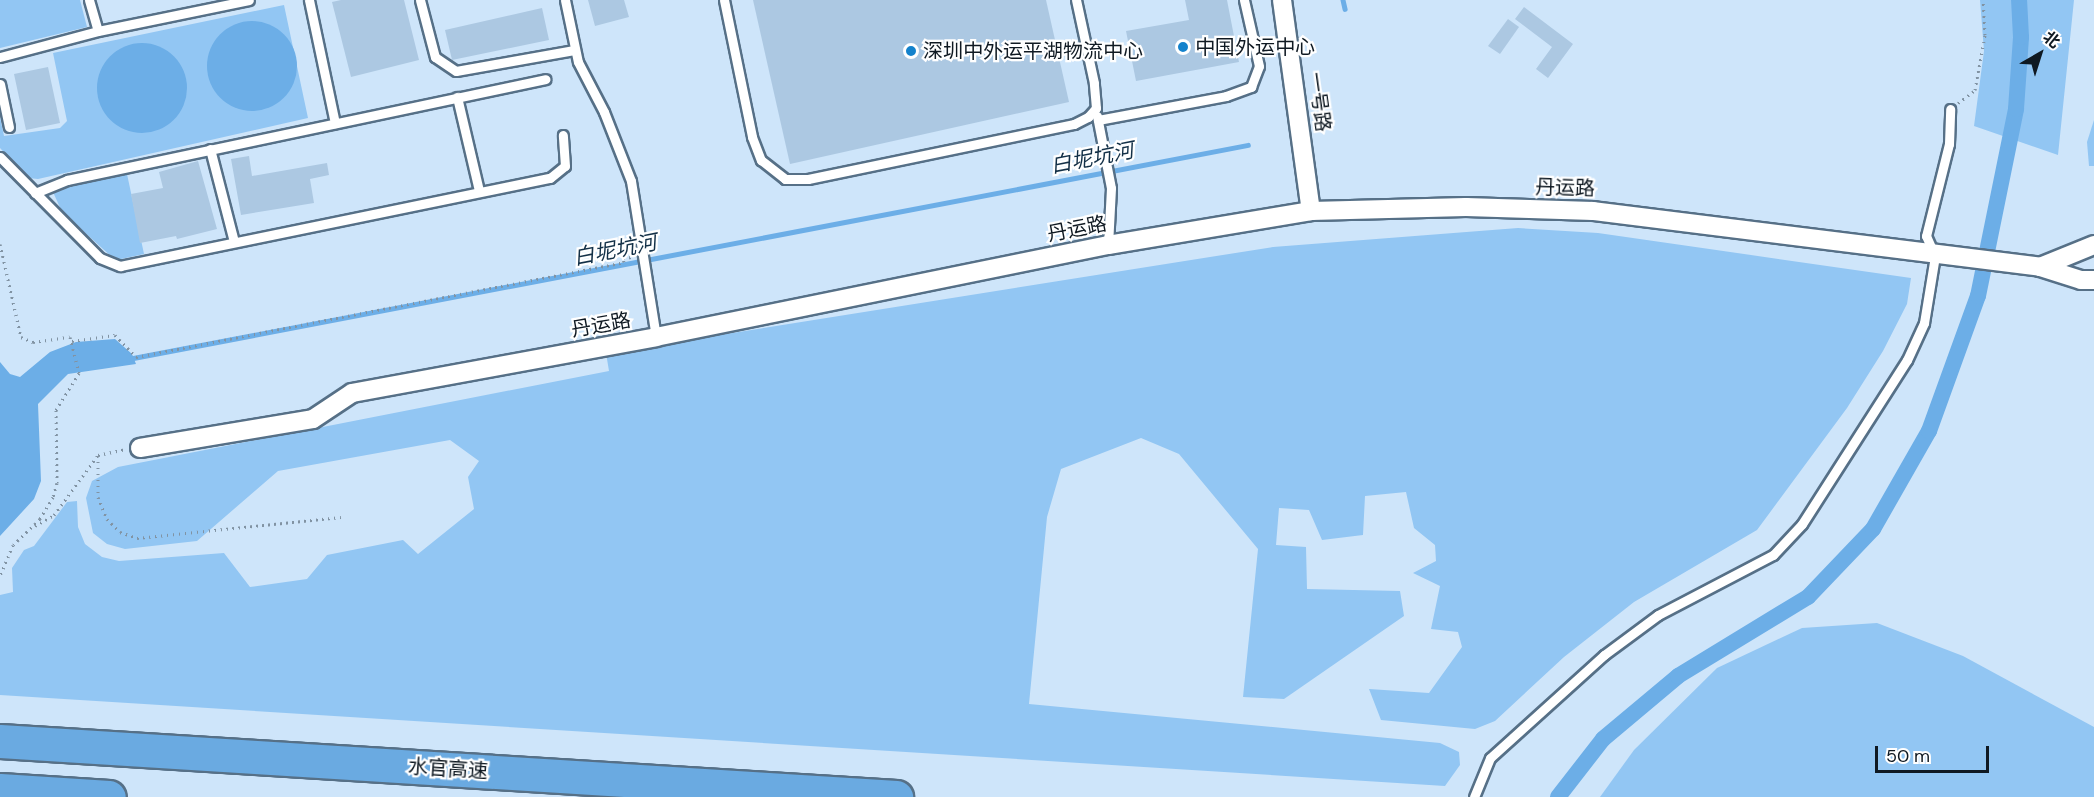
<!DOCTYPE html>
<meta charset="utf-8">
<style>
body{margin:0}
#map{position:relative;width:2094px;height:797px;overflow:hidden;background:#cee5fa;font-family:"DM Sans","Noto Sans SC",sans-serif}
div>[style]{position:absolute}
.green>*{inset:0;background:#92c6f3}
.water>*{inset:0;background:#6caee7}
.round{border-radius:50%}
.stream>*{height:4.5px;margin:-2.25px;padding:0 2.25px;transform-origin:2.25px;border-radius:2.25px;background:#6caee7}
.canal>*{height:16px;margin:-8px;padding:0 8px;transform-origin:8px;border-radius:8px;background:#6caee7}
.building>*{inset:0;background:#acc8e2}
.path>*{height:3px;margin-top:-1.5px;transform-origin:0;background:repeating-linear-gradient(90deg,#8193a3 0 1.5px,transparent 0 6px)}
.roads{filter:drop-shadow(2px 0 #567087) drop-shadow(-2px 0 #567087) drop-shadow(0 2px #567087) drop-shadow(0 -2px #567087)}
.service>*{height:9px;margin:-4.5px;padding:0 4.5px;transform-origin:4.5px;border-radius:4.5px;background:#fff}
.minor>*{height:18px;margin:-9px;padding:0 9px;transform-origin:9px;border-radius:9px;background:#fff}
.motorway>*{height:33px;margin:-16.5px;padding:0 16.5px;transform-origin:16.5px;border-radius:16.5px;background:#6aaae1}
.dots>*{width:16px;height:16px;translate:-50% -50%;box-sizing:border-box;border:3px solid #fff;border-radius:50%}
span{translate:-50% -50%;white-space:nowrap;text-align:center;line-height:1.15;-webkit-text-stroke:4.5px #fff;paint-order:stroke}
.poi-label{font-size:20px;color:#0f1922}
.left{translate:0 -50%;text-align:left}
.street-label{font-size:20px;color:#0f1922}
.water-label{font-size:21px;color:#133047;font-style:italic}
.north{position:absolute;left:2010px;top:24px;width:60px;height:60px;-webkit-text-stroke:4px #fff;paint-order:stroke;rotate:39deg;font-size:16px;font-weight:700;line-height:24px;text-align:center;color:#0f1922}
.north::after{content:'';display:block;margin:auto;width:21px;height:27px;background:#0f1922;clip-path:polygon(50% 0,100% 100%,50% 72%,0 100%)}
.scale{position:absolute;left:1875px;top:746px;width:114px;height:27px;box-sizing:border-box;border:3px solid #0f1922;border-top:0;padding-left:8px;font-size:18px;line-height:21px;white-space:nowrap;color:#0f1922;-webkit-text-stroke:4px #fff;paint-order:stroke}
</style>
<div id="map">
<div class="green">
<i style="clip-path:polygon(0 0,80px 0,87px 27px,0 48px)"></i>
<i style="clip-path:polygon(1980px 0,2074px 0,2058px 155px,1974px 126px,1984px 51px)"></i>
<i style="clip-path:polygon(284px 5px,308px 118px,38px 179px,28px 178px,0 148px,0 117px,4px 136px,60px 128px,67px 121px,53px 53px)"></i>
<i style="clip-path:polygon(2094px 120px,2094px 166px,2089px 166px,2087px 142px)"></i>
<i style="clip-path:polygon(127px 174px,144px 254px,121px 259px,113px 258px,62px 212px,53px 192px,55px 188px)"></i>
<i style="clip-path:polygon(1518px 228px,1598px 233px,1911px 278px,1907px 304px,1883px 351px,1847px 408px,1757px 530px,1634px 602px,1564px 657px,1495px 721px,1475px 729px,1381px 720px,1369px 689px,1429px 693px,1462px 647px,1458px 632px,1431px 629px,1440px 586px,1413px 573px,1436px 561px,1435px 545px,1414px 528px,1406px 492px,1365px 496px,1363px 535px,1322px 540px,1309px 510px,1279px 508px,1276px 545px,1306px 547px,1307px 589px,1400px 591px,1404px 616px,1284px 699px,1243px 697px,1258px 549px,1179px 454px,1141px 438px,1061px 469px,1047px 517px,1029px 704px,1440px 743px,1459px 752px,1460px 765px,1445px 786px,0 695px,0 595px,13px 592px,12px 568px,24px 550px,34px 546px,67px 502px,77px 501px,78px 527px,85px 544px,102px 557px,119px 561px,224px 553px,250px 587px,307px 579px,327px 555px,403px 540px,418px 554px,474px 509px,468px 477px,479px 461px,450px 440px,278px 471px,197px 541px,125px 549px,107px 544px,93px 533px,86px 498px,92px 481px,118px 467px,609px 371px,606px 353px,1273px 247px)"></i>
<i style="clip-path:polygon(1877px 623px,1963px 656px,2094px 727px,2094px 797px,1600px 797px,1634px 750px,1717px 668px,1802px 628px)"></i>
</div>
<div class="water">
<i class="round" style="left:207px;top:21px;width:90px;height:90px"></i>
<i class="round" style="left:97px;top:43px;width:90px;height:90px"></i>
<i style="clip-path:polygon(115px 339px,132px 354px,136px 364px,68px 374px,38px 404px,41px 481px,34px 499px,0 536px,0 362px,10px 374px,20px 377px,50px 352px,76px 342px)"></i>
</div>
<div class="stream">
<i style="left:1343px;top:0;width:9px;rotate:77deg"></i>
<i style="left:128px;top:359px;width:1140px;rotate:-10.82deg"></i>
</div>
<div class="canal">
<i style="left:1558px;top:797px;width:73px;rotate:-52.2deg"></i>
<i style="left:1603px;top:739px;width:98px;rotate:-40deg"></i>
<i style="left:1678px;top:676px;width:152px;rotate:-31.3deg"></i>
<i style="left:1808px;top:597px;width:94px;rotate:-46.3deg"></i>
<i style="left:1873px;top:529px;width:113px;rotate:-60.3deg"></i>
<i style="left:1929px;top:431px;width:144px;rotate:-70.1deg"></i>
<i style="left:1978px;top:296px;width:191px;rotate:-78.5deg"></i>
<i style="left:2016px;top:109px;width:72px;rotate:-86deg"></i>
<i style="left:2021px;top:37px;width:37px;rotate:-93deg"></i>
</div>
<div class="building">
<i style="clip-path:polygon(341px 0,404px 0,419px 60px,351px 77px,332px 2px)"></i>
<i style="clip-path:polygon(588px 0,624px 0,629px 17px,595px 26px)"></i>
<i style="clip-path:polygon(753px 0,1046px 0,1069px 102px,790px 164px)"></i>
<i style="clip-path:polygon(1185px 0,1227px 0,1239px 62px,1136px 81px,1126px 31px,1189px 20px)"></i>
<i style="clip-path:polygon(1524px 7px,1573px 44px,1548px 78px,1536px 69px,1552px 47px,1515px 19px)"></i>
<i style="clip-path:polygon(542px 8px,549px 40px,452px 60px,445px 30px)"></i>
<i style="clip-path:polygon(1508px 19px,1519px 27px,1500px 54px,1488px 46px)"></i>
<i style="clip-path:polygon(48px 67px,60px 123px,26px 130px,14px 74px)"></i>
<i style="clip-path:polygon(249px 156px,252px 176px,327px 163px,329px 175px,310px 179px,314px 203px,241px 215px,231px 159px)"></i>
<i style="clip-path:polygon(198px 161px,217px 229px,177px 239px,176px 236px,140px 243px,131px 194px,163px 188px,159px 172px)"></i>
</div>
<div class="path">
<i style="left:1958px;top:103px;width:21px;rotate:-37deg"></i>
<i style="left:1975px;top:90px;width:56px;rotate:-79.7deg"></i>
<i style="left:1985px;top:35px;width:35px;rotate:-93deg"></i>
<i style="left:0;top:244px;width:95px;rotate:77.3deg"></i>
<i style="left:21px;top:337px;width:13px;rotate:23deg"></i>
<i style="left:33px;top:342px;width:37px;rotate:-8deg"></i>
<i style="left:70px;top:337px;width:37px;rotate:76deg"></i>
<i style="left:79px;top:373px;width:44px;rotate:121.9deg"></i>
<i style="left:56px;top:410px;width:73px;rotate:89.2deg"></i>
<i style="left:57px;top:483px;width:15px;rotate:106deg"></i>
<i style="left:53px;top:497px;width:26px;rotate:121deg"></i>
<i style="left:40px;top:519px;width:37px;rotate:136deg"></i>
<i style="left:13px;top:545px;width:33px;rotate:113deg"></i>
<i style="left:72px;top:341px;width:43px;rotate:-7.9deg"></i>
<i style="left:115px;top:335px;width:30px;rotate:46deg"></i>
<i style="left:136px;top:357px;width:497px;rotate:-11deg"></i>
<i style="left:624px;top:262px;width:4px;rotate:-104deg"></i>
<i style="left:623px;top:258px;width:9px;rotate:-6deg"></i>
<i style="left:98px;top:455px;width:42px;rotate:90deg"></i>
<i style="left:98px;top:497px;width:24px;rotate:68deg"></i>
<i style="left:107px;top:519px;width:18px;rotate:45deg"></i>
<i style="left:120px;top:532px;width:18px;rotate:19deg"></i>
<i style="left:137px;top:538px;width:205px;rotate:-5.9deg"></i>
<i style="left:35px;top:526px;width:22px;rotate:-30deg"></i>
<i style="left:54px;top:515px;width:74px;rotate:-53.7deg"></i>
<i style="left:98px;top:455px;width:29px;rotate:-12deg"></i>
</div>
<div class="roads">
<div class="service">
<i style="left:89px;top:0;width:32px;rotate:74deg"></i>
<i style="left:98px;top:31px;width:154px;rotate:-11.6deg"></i>
<i style="left:309px;top:0;width:126px;rotate:78.1deg"></i>
<i style="left:420px;top:0;width:59px;rotate:75.3deg"></i>
<i style="left:435px;top:57px;width:25px;rotate:34deg"></i>
<i style="left:456px;top:71px;width:120px;rotate:-10.1deg"></i>
<i style="left:565px;top:0;width:63px;rotate:78.2deg"></i>
<i style="left:578px;top:62px;width:56px;rotate:62.5deg"></i>
<i style="left:604px;top:112px;width:74px;rotate:68.6deg"></i>
<i style="left:631px;top:181px;width:158px;rotate:80.9deg"></i>
<i style="left:724px;top:0;width:140px;rotate:78.4deg"></i>
<i style="left:752px;top:137px;width:25px;rotate:69deg"></i>
<i style="left:761px;top:160px;width:31px;rotate:38deg"></i>
<i style="left:785px;top:179px;width:23px"></i>
<i style="left:808px;top:179px;width:272px;rotate:-11.7deg"></i>
<i style="left:1074px;top:124px;width:16px;rotate:-27deg"></i>
<i style="left:1088px;top:117px;width:12px;rotate:-48deg"></i>
<i style="left:1096px;top:108px;width:25px;rotate:-95deg"></i>
<i style="left:1094px;top:83px;width:85px;rotate:-102.2deg"></i>
<i style="left:0;top:57px;width:101px;rotate:-14.9deg"></i>
<i style="left:0;top:84px;width:44px;rotate:78.2deg"></i>
<i style="left:457px;top:97px;width:97px;rotate:76.8deg"></i>
<i style="left:1097px;top:116px;width:73px;rotate:79deg"></i>
<i style="left:1111px;top:188px;width:57px;rotate:93deg"></i>
<i style="left:1098px;top:120px;width:130px;rotate:-10.6deg"></i>
<i style="left:1226px;top:96px;width:27px;rotate:-20deg"></i>
<i style="left:1251px;top:87px;width:22px;rotate:-69deg"></i>
<i style="left:1259px;top:66px;width:68px;rotate:-102.8deg"></i>
<i style="left:210px;top:149px;width:96px;rotate:75.5deg"></i>
<i style="left:0;top:157px;width:142px;rotate:45.3deg"></i>
<i style="left:100px;top:258px;width:22px;rotate:22deg"></i>
<i style="left:120px;top:266px;width:439px;rotate:-11.6deg"></i>
<i style="left:550px;top:178px;width:19px;rotate:-39deg"></i>
<i style="left:565px;top:166px;width:31px;rotate:-94deg"></i>
<i style="left:35px;top:193px;width:35px;rotate:-22deg"></i>
<i style="left:67px;top:180px;width:489px;rotate:-11.9deg"></i>
<i style="left:1474px;top:797px;width:42px;rotate:-67.7deg"></i>
<i style="left:1490px;top:758px;width:154px;rotate:-42.1deg"></i>
<i style="left:1604px;top:655px;width:67px;rotate:-36.5deg"></i>
<i style="left:1658px;top:615px;width:130px;rotate:-27.6deg"></i>
<i style="left:1773px;top:555px;width:42px;rotate:-46.9deg"></i>
<i style="left:1802px;top:524px;width:195px;rotate:-57.4deg"></i>
<i style="left:1907px;top:360px;width:41px;rotate:-65.3deg"></i>
<i style="left:1924px;top:323px;width:68px;rotate:-80.7deg"></i>
<i style="left:1935px;top:256px;width:22px;rotate:-114deg"></i>
<i style="left:1926px;top:236px;width:95px;rotate:-76deg"></i>
<i style="left:1949px;top:144px;width:35px;rotate:-88deg"></i>
</div>
<div class="minor">
<i style="left:1282px;top:0;width:213px;rotate:82.2deg"></i>
<i style="left:2094px;top:245px;width:58px;rotate:157.8deg"></i>
<i style="left:2040px;top:267px;width:43px;rotate:17.6deg"></i>
<i style="left:2081px;top:280px;width:13px"></i>
<i style="left:140px;top:448px;width:175px;rotate:-9.5deg"></i>
<i style="left:313px;top:419px;width:47px;rotate:-33.7deg"></i>
<i style="left:352px;top:393px;width:309px;rotate:-10.4deg"></i>
<i style="left:656px;top:337px;width:461px;rotate:-11.5deg"></i>
<i style="left:1108px;top:245px;width:206px;rotate:-9.5deg"></i>
<i style="left:1311px;top:211px;width:155px;rotate:-1.5deg"></i>
<i style="left:1466px;top:207px;width:127px;rotate:1.8deg"></i>
<i style="left:1593px;top:211px;width:450px;rotate:7.1deg"></i>
</div>
<div class="motorway">
<i style="left:0;top:741px;width:898px;rotate:3.58deg"></i>
<i style="left:0;top:790px;width:109px;rotate:3.7deg"></i>
</div>
</div>
<div class="dots">
<i style="left:1183px;top:47px;background:#1382cc"></i>
<i style="left:911px;top:51px;background:#1382cc"></i>
</div>
<div class="poi-label">
<span class="left" style="left:1195px;top:47px">中国外运中心</span>
<span class="left" style="left:923px;top:51px">深圳中外运平湖物流中心</span>
</div>
<div class="street-label">
<span style="left:1319px;top:102px;rotate:82deg">一号路</span>
<span style="left:1565px;top:188px;rotate:2deg">丹运路</span>
<span style="left:1077px;top:229px;rotate:-11deg">丹运路</span>
<span style="left:601px;top:325px;rotate:-10deg">丹运路</span>
<span style="left:448px;top:769px;rotate:4deg">水官高速</span>
</div>
<div class="water-label">
<span style="left:1092px;top:158px;rotate:-11deg">白坭坑河</span>
<span style="left:615px;top:250px;rotate:-11deg">白坭坑河</span>
</div>
<div class="north">北</div>
<div class="scale">50 m</div>
</div>
